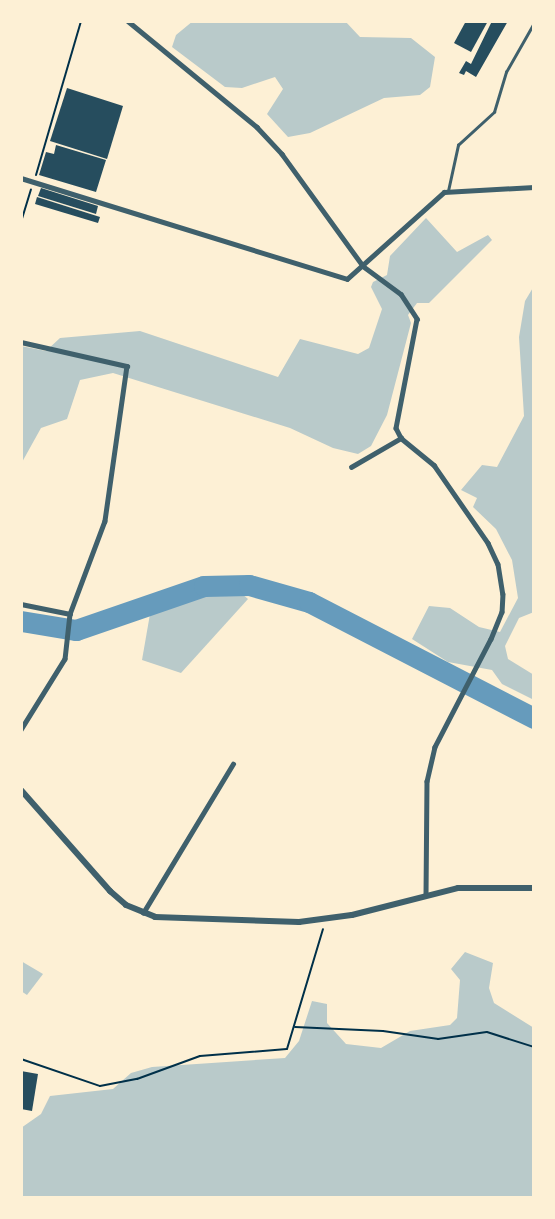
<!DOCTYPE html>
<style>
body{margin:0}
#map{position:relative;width:555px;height:1219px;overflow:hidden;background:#fdf0d5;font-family:Raleway,sans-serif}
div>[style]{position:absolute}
.green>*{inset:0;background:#b9caca}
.river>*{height:21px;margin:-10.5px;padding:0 10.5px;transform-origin:10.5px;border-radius:10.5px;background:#669bbc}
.building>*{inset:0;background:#264d5e}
.path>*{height:2px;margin:-1px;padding:0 1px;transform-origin:1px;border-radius:1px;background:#003049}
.service>*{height:2.5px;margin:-1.25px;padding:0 1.25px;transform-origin:1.25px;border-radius:1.25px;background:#3f606c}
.minor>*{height:4.5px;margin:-2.25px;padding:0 2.25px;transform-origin:2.25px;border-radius:2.25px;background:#3f606c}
.tertiary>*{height:6px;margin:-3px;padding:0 3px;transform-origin:3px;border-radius:3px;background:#3f606c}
span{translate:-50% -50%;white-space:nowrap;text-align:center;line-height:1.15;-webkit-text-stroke:5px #fdf0d5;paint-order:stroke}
.frame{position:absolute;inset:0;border:23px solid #fdf0d5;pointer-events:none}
</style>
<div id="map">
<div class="green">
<i style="clip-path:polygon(193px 21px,345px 21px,360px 37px,411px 38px,435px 57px,430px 87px,420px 95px,384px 98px,310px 133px,288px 137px,267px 114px,283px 89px,275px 77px,242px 88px,225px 87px,172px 47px,176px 35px)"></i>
<i style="clip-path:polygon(426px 218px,457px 252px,488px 235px,492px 240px,429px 303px,417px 303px,408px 315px,411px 323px,387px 415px,371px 446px,358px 454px,333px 448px,290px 428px,113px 373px,80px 380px,67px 419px,41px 428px,21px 464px,21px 346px,46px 351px,60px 338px,140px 331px,278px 377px,300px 339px,358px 354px,369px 348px,382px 309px,371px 287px,373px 282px,387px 275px,390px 256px)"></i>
<i style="clip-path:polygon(534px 286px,534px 612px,519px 618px,505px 646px,508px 659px,534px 675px,534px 700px,502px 684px,492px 670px,448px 662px,412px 639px,429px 606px,450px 608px,479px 627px,500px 632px,518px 598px,512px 560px,496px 529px,473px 507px,477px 498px,461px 490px,482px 465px,497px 467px,524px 416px,519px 337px,525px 301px)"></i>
<i style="clip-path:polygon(210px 594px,242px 594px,248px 599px,181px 673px,142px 660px,150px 614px)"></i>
<i style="clip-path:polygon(465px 952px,493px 963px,489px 988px,494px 1003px,534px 1028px,534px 1198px,21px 1198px,21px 1128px,41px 1114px,50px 1096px,113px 1089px,131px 1073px,152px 1067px,285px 1058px,299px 1041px,312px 1001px,327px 1004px,327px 1023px,346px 1044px,381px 1048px,410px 1031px,450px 1025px,457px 1018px,460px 980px,451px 969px)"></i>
<i style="clip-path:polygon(21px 961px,43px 974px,27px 995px,21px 991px)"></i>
</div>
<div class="river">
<i style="left:21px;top:621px;width:56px;rotate:9.3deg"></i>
<i style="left:76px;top:630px;width:135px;rotate:-19deg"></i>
<i style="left:204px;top:586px;width:45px;rotate:-1.3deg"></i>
<i style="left:249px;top:585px;width:62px;rotate:15.8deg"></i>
<i style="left:309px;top:602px;width:253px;rotate:27.3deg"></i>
</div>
<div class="building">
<i style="clip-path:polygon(466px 21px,488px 21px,471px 52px,454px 43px)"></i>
<i style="clip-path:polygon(492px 21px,508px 21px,476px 77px,466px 71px,464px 75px,459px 73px,466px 61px,471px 64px)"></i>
<i style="clip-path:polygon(67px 88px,123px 106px,107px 159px,50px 141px)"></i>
<i style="clip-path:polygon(56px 145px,106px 160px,96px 192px,39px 175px,46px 152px,54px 154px)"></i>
<i style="clip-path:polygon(41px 188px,98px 206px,96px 214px,38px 196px)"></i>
<i style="clip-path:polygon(37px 197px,100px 217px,98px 223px,35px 204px)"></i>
<i style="clip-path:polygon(21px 1071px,38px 1074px,32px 1111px,21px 1109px)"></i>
</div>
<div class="path">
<i style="left:36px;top:175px;width:160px;rotate:-73.7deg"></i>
<i style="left:21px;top:222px;width:34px;rotate:-73deg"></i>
<i style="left:295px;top:1027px;width:88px;rotate:2.6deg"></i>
<i style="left:383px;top:1031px;width:56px;rotate:8.3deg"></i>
<i style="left:438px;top:1039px;width:49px;rotate:-8.1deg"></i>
<i style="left:487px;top:1032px;width:49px;rotate:17.7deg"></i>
<i style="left:21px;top:1059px;width:83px;rotate:18.9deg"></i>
<i style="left:100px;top:1086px;width:38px;rotate:-11deg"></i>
<i style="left:137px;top:1079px;width:67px;rotate:-20.1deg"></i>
<i style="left:200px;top:1056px;width:87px;rotate:-4.6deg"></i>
<i style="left:287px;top:1049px;width:125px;rotate:-73.3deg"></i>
</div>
<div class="service">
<i style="left:448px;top:191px;width:47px;rotate:-77.7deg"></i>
<i style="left:458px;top:145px;width:49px;rotate:-42.5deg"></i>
<i style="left:494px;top:112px;width:42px;rotate:-73.3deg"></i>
<i style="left:506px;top:72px;width:56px;rotate:-60.3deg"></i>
</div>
<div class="minor">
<i style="left:128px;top:21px;width:167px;rotate:39.4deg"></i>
<i style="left:257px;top:127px;width:37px;rotate:47deg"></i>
<i style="left:282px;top:154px;width:138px;rotate:54.1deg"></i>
<i style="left:363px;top:266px;width:47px;rotate:36.4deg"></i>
<i style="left:401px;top:294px;width:30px;rotate:57deg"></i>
<i style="left:417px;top:319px;width:111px;rotate:100.9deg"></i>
<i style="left:396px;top:428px;width:11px;rotate:63deg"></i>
<i style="left:401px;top:438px;width:43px;rotate:39.3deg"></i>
<i style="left:434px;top:465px;width:95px;rotate:55.3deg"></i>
<i style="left:488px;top:543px;width:23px;rotate:65deg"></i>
<i style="left:498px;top:564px;width:30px;rotate:81deg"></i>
<i style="left:503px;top:594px;width:18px;rotate:93deg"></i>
<i style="left:502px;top:612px;width:29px;rotate:112deg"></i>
<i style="left:491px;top:639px;width:122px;rotate:117.4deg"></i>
<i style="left:435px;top:747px;width:35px;rotate:103deg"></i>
<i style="left:427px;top:781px;width:114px;rotate:90.5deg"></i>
<i style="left:21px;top:178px;width:341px;rotate:17.2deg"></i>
<i style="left:347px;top:279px;width:130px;rotate:-41.9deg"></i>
<i style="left:444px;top:192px;width:90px;rotate:-3.2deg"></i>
<i style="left:21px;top:342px;width:109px;rotate:12.8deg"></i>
<i style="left:127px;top:366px;width:157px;rotate:98.1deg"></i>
<i style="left:105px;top:521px;width:99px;rotate:110.6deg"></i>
<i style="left:70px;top:614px;width:45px;rotate:96.3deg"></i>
<i style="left:65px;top:659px;width:84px;rotate:121.8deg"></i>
<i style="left:351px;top:467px;width:58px;rotate:-30.1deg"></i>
<i style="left:21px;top:604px;width:50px;rotate:11.5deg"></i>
<i style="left:143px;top:913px;width:174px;rotate:-58.9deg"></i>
</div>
<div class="tertiary">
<i style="left:21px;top:790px;width:135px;rotate:48.6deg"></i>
<i style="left:110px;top:891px;width:21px;rotate:41deg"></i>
<i style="left:126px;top:905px;width:31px;rotate:22deg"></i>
<i style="left:155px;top:917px;width:144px;rotate:2deg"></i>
<i style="left:299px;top:922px;width:53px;rotate:-7.5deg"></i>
<i style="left:352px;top:915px;width:109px;rotate:-14.3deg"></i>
<i style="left:458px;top:888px;width:76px"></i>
</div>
<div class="frame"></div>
</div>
